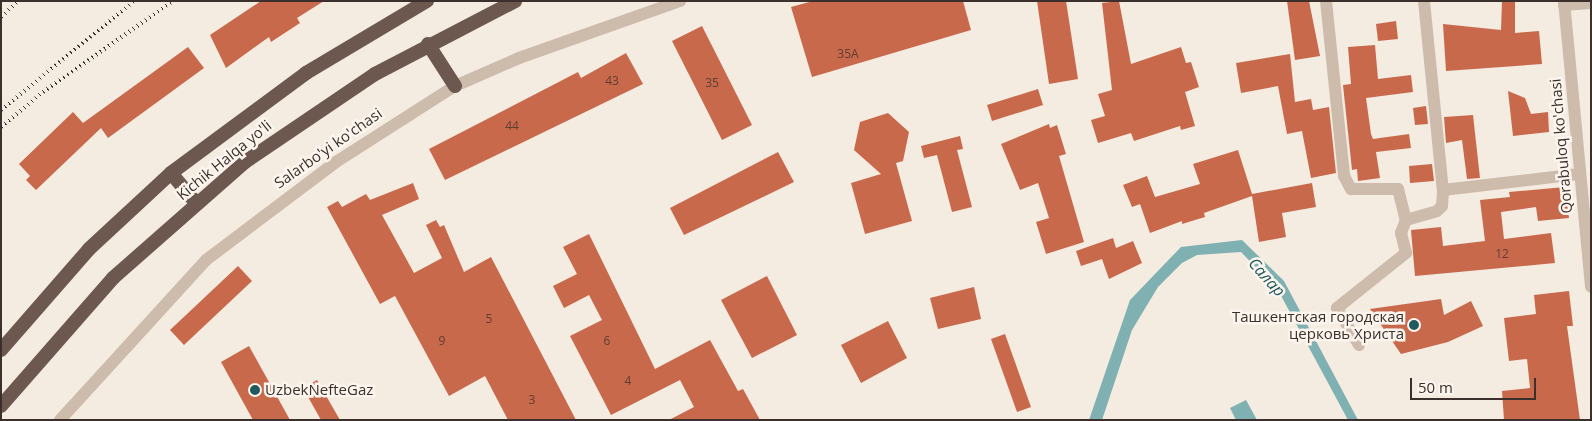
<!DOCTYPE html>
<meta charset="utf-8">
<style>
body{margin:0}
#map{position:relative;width:1592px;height:421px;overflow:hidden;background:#f4ebe1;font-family:"Open Sans",sans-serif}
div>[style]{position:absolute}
.water>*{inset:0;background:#7fb0b2}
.building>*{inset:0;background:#c8694b}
.minor>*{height:12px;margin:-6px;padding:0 6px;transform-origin:6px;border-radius:6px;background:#cdbbac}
.trunk>*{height:14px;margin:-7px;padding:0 7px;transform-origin:7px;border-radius:7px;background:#6c584f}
.rail>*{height:4px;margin-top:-2px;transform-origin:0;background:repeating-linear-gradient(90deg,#3b302b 0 1px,transparent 0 5px)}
.dots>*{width:14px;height:14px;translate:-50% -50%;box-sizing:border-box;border:2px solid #fbf5ee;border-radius:50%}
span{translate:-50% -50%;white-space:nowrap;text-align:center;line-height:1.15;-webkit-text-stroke:5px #fbf5ee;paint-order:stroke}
.number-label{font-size:12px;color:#5e3e33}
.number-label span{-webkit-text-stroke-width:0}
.street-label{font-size:15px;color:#3b302b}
.poi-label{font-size:15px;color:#3b302b}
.right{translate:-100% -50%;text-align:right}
.left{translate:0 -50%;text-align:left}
.water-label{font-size:16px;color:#1f5a5e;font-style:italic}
.frame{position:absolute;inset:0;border:2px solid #3b302b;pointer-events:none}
.scale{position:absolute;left:1410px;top:378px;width:126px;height:22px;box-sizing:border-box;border:2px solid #3b302b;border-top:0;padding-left:6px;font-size:15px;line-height:18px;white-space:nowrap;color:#3b302b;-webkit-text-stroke:4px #fbf5ee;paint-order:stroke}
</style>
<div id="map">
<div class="water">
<i style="clip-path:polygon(1242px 240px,1284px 281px,1358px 420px,1348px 420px,1278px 290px,1241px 252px,1197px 255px,1182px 263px,1158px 287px,1132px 330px,1102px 420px,1089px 420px,1130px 300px,1181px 247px)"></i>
<i style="clip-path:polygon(1246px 400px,1257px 420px,1236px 420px,1230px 408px)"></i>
</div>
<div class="building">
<i style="clip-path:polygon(261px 1px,324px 1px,297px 18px,300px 23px,271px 42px,269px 37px,226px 68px,210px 35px)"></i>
<i style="clip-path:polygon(813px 1px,963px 1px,971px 30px,812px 77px,791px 7px)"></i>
<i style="clip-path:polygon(1037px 1px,1066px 1px,1078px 79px,1049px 84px)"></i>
<i style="clip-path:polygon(1119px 1px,1131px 64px,1181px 47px,1186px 63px,1191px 62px,1199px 87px,1185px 92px,1195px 126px,1181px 130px,1180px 126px,1134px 141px,1131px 133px,1098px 143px,1091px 120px,1105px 116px,1098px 94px,1112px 90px,1102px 3px)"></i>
<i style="clip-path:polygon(1287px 1px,1309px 1px,1320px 56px,1295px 60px)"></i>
<i style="clip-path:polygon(1502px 1px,1515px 1px,1515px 33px,1539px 31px,1542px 64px,1446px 71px,1443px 24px,1501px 30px)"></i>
<i style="clip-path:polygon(1396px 21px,1398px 39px,1378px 41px,1376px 24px)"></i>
<i style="clip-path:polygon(702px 26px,752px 125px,722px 140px,672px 41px)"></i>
<i style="clip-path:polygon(1375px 45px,1378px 79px,1411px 75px,1413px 92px,1366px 98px,1371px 134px,1373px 139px,1409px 134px,1411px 148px,1376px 152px,1380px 178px,1358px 181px,1357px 169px,1352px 170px,1343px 85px,1351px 84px,1348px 47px)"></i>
<i style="clip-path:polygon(188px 47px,204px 68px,108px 138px,101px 128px,36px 190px,26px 180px,30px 176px,19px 164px,73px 112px,83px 123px)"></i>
<i style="clip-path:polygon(626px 53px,643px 84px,445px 180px,429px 149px,578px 72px,581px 78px)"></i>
<i style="clip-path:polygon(1290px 54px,1295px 102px,1311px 99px,1313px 110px,1329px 107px,1336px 173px,1311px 178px,1302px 131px,1287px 134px,1278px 86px,1241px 93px,1236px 63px)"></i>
<i style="clip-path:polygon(1038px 89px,1043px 105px,992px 121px,987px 105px)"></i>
<i style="clip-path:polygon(1508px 91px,1525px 98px,1531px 114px,1548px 112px,1549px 132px,1513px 136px)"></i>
<i style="clip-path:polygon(1426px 106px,1428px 124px,1415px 125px,1413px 108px)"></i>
<i style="clip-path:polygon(888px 113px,909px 132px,903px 161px,896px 163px,912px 221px,865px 234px,851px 183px,881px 174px,854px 150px,860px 122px)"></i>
<i style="clip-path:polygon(1473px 115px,1480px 178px,1467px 179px,1462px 140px,1446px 143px,1444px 117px)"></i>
<i style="clip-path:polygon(1049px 124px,1050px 128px,1057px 125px,1066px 154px,1059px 156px,1084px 242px,1046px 254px,1036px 222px,1049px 218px,1038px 183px,1020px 190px,1001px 144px)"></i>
<i style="clip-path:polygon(960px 136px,963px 149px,957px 150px,972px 207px,952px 212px,937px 155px,924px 158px,921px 146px)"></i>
<i style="clip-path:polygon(1238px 150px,1252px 194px,1312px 183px,1316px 207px,1282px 213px,1286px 237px,1259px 242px,1252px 196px,1204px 213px,1205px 217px,1182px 224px,1182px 221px,1150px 233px,1140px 204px,1132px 207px,1123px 185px,1147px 176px,1155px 197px,1200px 184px,1193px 164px)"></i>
<i style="clip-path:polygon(778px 152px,794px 182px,684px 235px,670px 208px)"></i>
<i style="clip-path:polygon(1432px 164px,1434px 181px,1410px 183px,1409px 166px)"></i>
<i style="clip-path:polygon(413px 183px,419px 199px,382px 215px,414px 273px,442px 258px,426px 225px,436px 220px,440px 227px,444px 225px,464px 272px,491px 257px,576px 420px,508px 420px,485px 376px,449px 396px,395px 296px,380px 304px,327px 207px,338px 201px,342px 207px,366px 194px,370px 200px)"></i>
<i style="clip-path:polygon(1565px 187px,1569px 218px,1538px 221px,1536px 207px,1501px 212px,1504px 239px,1551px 233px,1555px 263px,1415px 276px,1411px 230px,1441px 227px,1443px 246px,1485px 241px,1480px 200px,1510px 197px,1509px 192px)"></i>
<i style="clip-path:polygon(589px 234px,655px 369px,710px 340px,738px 391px,743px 389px,760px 420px,669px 420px,694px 407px,680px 380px,611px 415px,570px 336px,602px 320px,589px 295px,564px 308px,553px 286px,577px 274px,563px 247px)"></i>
<i style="clip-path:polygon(1113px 238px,1116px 248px,1133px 241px,1142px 263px,1109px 279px,1102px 259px,1081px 266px,1076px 251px)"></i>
<i style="clip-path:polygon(238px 266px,252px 281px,184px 345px,170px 330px)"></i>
<i style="clip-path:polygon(767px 276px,797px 335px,752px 358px,721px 300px)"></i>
<i style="clip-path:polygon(974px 287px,981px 319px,938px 329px,930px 298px)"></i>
<i style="clip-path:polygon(1569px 291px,1573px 326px,1567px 326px,1580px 420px,1504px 420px,1502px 391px,1530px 388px,1527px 359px,1509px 361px,1504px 318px,1536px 314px,1534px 295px)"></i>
<i style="clip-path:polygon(1441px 299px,1444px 315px,1471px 301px,1483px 326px,1448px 342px,1401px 354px,1370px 309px)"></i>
<i style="clip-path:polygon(888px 321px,907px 358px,861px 383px,841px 345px)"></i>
<i style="clip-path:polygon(1005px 334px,1031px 407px,1017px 412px,991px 339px)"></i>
<i style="clip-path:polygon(249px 346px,290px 420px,253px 420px,221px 362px)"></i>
<i style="clip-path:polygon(317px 380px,340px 420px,321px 420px,303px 388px)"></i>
</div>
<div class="minor">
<i style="left:1326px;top:1px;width:176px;rotate:84.1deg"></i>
<i style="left:1344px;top:176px;width:15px;rotate:62deg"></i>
<i style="left:1351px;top:189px;width:47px"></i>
<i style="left:1398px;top:189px;width:32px;rotate:76deg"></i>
<i style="left:1406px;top:220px;width:32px;rotate:-16deg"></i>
<i style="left:1437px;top:211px;width:7px;rotate:-45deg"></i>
<i style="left:1442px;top:206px;width:16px;rotate:-86deg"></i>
<i style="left:1443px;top:190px;width:138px;rotate:-6.7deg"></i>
<i style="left:1424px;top:1px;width:190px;rotate:84.3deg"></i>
<i style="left:1564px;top:1px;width:287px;rotate:84.6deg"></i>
<i style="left:1564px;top:5px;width:27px;rotate:-4deg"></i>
<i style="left:1359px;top:345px;width:43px;rotate:-120.7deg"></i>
<i style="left:1337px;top:308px;width:88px;rotate:-38.6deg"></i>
<i style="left:1406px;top:253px;width:21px;rotate:-104deg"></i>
<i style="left:1401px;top:233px;width:14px;rotate:-69deg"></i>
<i style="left:60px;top:420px;width:217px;rotate:-47.6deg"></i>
<i style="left:206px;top:260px;width:163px;rotate:-37deg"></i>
<i style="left:336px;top:162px;width:141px;rotate:-32.6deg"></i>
<i style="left:455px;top:86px;width:70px;rotate:-23.6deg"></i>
<i style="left:519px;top:58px;width:171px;rotate:-19.5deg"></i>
</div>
<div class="trunk">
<i style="left:428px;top:44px;width:50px;rotate:57.3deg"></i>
<i style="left:171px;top:173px;width:39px;rotate:50deg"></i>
<i style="left:1px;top:350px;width:134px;rotate:-48.9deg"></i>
<i style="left:89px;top:249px;width:112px;rotate:-42.8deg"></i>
<i style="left:171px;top:173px;width:168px;rotate:-36.5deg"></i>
<i style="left:306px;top:73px;width:141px;rotate:-30.8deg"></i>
<i style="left:1px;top:406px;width:170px;rotate:-48.8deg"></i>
<i style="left:113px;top:278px;width:176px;rotate:-41.3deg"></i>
<i style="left:245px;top:162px;width:157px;rotate:-34.1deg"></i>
<i style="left:375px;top:74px;width:158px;rotate:-27.5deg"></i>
</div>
<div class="rail">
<i style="left:1px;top:17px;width:23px;rotate:-43deg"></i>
<i style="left:1px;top:110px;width:172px;rotate:-39.3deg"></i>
<i style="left:1px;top:127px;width:55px;rotate:-39.8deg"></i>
<i style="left:43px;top:92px;width:159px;rotate:-35deg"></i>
</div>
<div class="dots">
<i style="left:1414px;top:325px;background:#1f5a5e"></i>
<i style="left:255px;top:390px;background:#1f5a5e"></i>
</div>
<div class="number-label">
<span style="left:848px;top:54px">35A</span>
<span style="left:612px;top:81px">43</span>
<span style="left:712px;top:83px">35</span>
<span style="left:512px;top:126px">44</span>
<span style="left:1502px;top:254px">12</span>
<span style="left:489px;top:319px">5</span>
<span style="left:442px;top:341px">9</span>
<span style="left:607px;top:341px">6</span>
<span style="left:628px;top:381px">4</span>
<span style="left:532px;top:400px">3</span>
</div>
<div class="street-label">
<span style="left:1561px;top:146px;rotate:-95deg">Qorabuloq ko'chasi</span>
<span style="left:328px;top:148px;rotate:-35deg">Salarbo'yi ko'chasi</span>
<span style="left:224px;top:160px;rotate:-39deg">Kichik Halqa yo'li</span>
</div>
<div class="poi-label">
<span class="right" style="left:1404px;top:325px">Ташкентская городская<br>церковь Христа</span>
<span class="left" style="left:265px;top:390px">UzbekNefteGaz</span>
</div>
<div class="water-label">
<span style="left:1267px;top:277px;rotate:48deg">Салар</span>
</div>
<div class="frame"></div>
<div class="scale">50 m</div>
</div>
